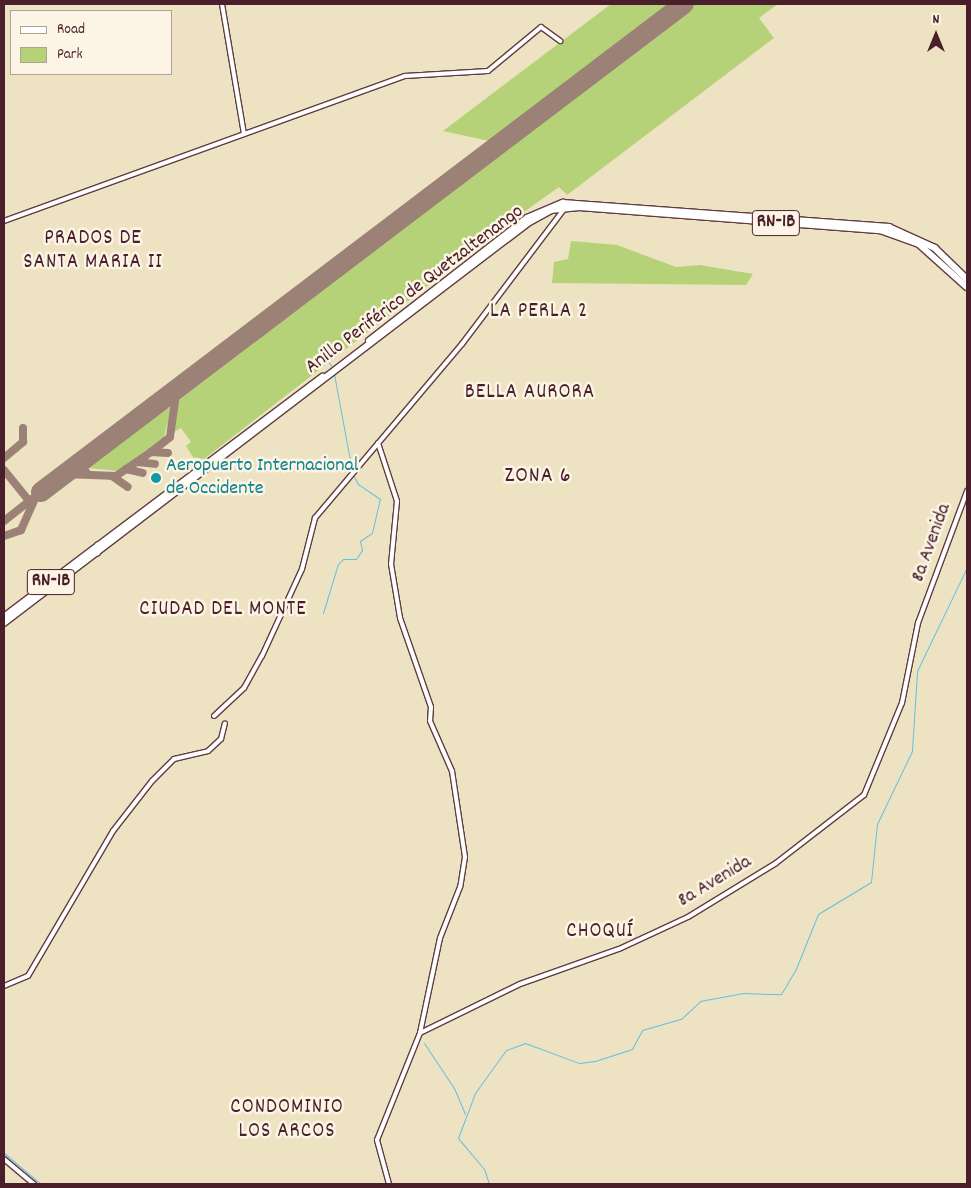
<!DOCTYPE html>
<meta charset="utf-8">
<style>
body{margin:0}
#map{position:relative;width:971px;height:1188px;overflow:hidden;background:#ede3c2;font-family:Dekko,sans-serif}
div>[style]{position:absolute}
.green>*{inset:0;background:#b6d278}
.stream>*{height:1px;margin:-0.5px;padding:0 0.5px;transform-origin:0.5px;border-radius:0.5px;background:#62c0e0}
.taxiway>*{height:8px;margin:-4px;padding:0 4px;transform-origin:4px;border-radius:4px;background:#9c8176}
.runway>*{height:20px;margin:-10px;padding:0 10px;transform-origin:10px;border-radius:10px;background:#9c8176}
.roads{filter:drop-shadow(1px 0 #623c42) drop-shadow(-1px 0 #623c42) drop-shadow(0 1px #623c42) drop-shadow(0 -1px #623c42)}
.minor>*{height:4px;margin:-2px;padding:0 2px;transform-origin:2px;border-radius:2px;background:#fff}
.highway>*{height:5.5px;margin:-2.75px;padding:0 2.75px;transform-origin:2.75px;border-radius:2.75px;background:#fff}
.dots>*{width:14px;height:14px;translate:-50% -50%;box-sizing:border-box;border:2px solid #fcf5e5;border-radius:50%}
span{translate:-50% -50%;white-space:nowrap;text-align:center;line-height:1.15;-webkit-text-stroke:5px #fcf5e5;paint-order:stroke}
.shield-label span{padding:1px 4px;background:#fcf5e5;border:1px solid;border-radius:4px;-webkit-text-stroke-width:0}
.shield-label{font-size:19px;color:#4a1f2b;font-weight:700}
.street-label{font-size:20px;color:#4a1f2b}
.culture-label{font-size:20px;color:#0d838f}
.left{translate:0 -50%;text-align:left}
.neighbourhood-label{font-size:21px;color:#4a1f2b;letter-spacing:1px}
.quarter-label{font-size:22px;color:#4a1f2b;letter-spacing:1px}
.frame{position:absolute;inset:0;border:5px solid #4a1f2b;pointer-events:none}
.legend{position:absolute;left:10px;top:10px;width:162px;height:65px;box-sizing:border-box;background:#fcf5e5;border:1px solid #b59f9b;margin:0;padding:6px 9px;list-style:none;font-size:15px;color:#4a1f2b}
.legend li{display:flex;align-items:center;gap:10px;height:25px}
.legend b{width:25px;border:1px solid #b59f9b}
.north{position:absolute;left:911px;top:10px;width:50px;height:50px;-webkit-text-stroke:4px #fcf5e5;paint-order:stroke;rotate:0deg;font-size:14px;font-weight:700;line-height:20px;text-align:center;color:#4a1f2b}
.north::after{content:'';display:block;margin:auto;width:18px;height:22px;background:#4a1f2b;clip-path:polygon(50% 0,100% 100%,50% 72%,0 100%)}
</style>
<div id="map">
<div class="green">
<i style="clip-path:polygon(611px 4px,676px 4px,494px 142px,443px 131px)"></i>
<i style="clip-path:polygon(693px 4px,778px 4px,759px 18px,774px 38px,567px 195px,559px 187px,514px 219px,204px 459px,193px 457px,186px 446px,191px 442px,181px 428px,174px 432px,178px 399px,184px 389px)"></i>
<i style="clip-path:polygon(571px 241px,617px 245px,676px 267px,700px 265px,753px 274px,746px 285px,552px 283px,554px 262px,568px 259px)"></i>
<i style="clip-path:polygon(164px 405px,171px 409px,164px 437px,119px 471px,88px 468px,88px 462px)"></i>
</div>
<div class="stream">
<i style="left:323px;top:355px;width:16px;rotate:52deg"></i>
<i style="left:334px;top:374px;width:99px;rotate:79.5deg"></i>
<i style="left:323px;top:613px;width:51px;rotate:-73deg"></i>
<i style="left:338px;top:564px;width:7px;rotate:-45deg"></i>
<i style="left:343px;top:559px;width:13px"></i>
<i style="left:356px;top:559px;width:11px;rotate:-56deg"></i>
<i style="left:362px;top:550px;width:9px;rotate:-103deg"></i>
<i style="left:360px;top:541px;width:14px;rotate:-34deg"></i>
<i style="left:372px;top:533px;width:35px;rotate:-77deg"></i>
<i style="left:380px;top:499px;width:27px;rotate:-146deg"></i>
<i style="left:358px;top:484px;width:10px;rotate:-119deg"></i>
<i style="left:424px;top:1043px;width:54px;rotate:56.3deg"></i>
<i style="left:454px;top:1088px;width:28px;rotate:67deg"></i>
<i style="left:4px;top:1153px;width:48px;rotate:40deg"></i>
<i style="left:489px;top:1184px;width:16px;rotate:-108deg"></i>
<i style="left:484px;top:1169px;width:40px;rotate:-130deg"></i>
<i style="left:458px;top:1138px;width:48px;rotate:-69.3deg"></i>
<i style="left:475px;top:1093px;width:53px;rotate:-54.2deg"></i>
<i style="left:506px;top:1050px;width:20px;rotate:-20deg"></i>
<i style="left:525px;top:1043px;width:58px;rotate:20.3deg"></i>
<i style="left:579px;top:1063px;width:16px;rotate:-7deg"></i>
<i style="left:595px;top:1061px;width:39px;rotate:-18deg"></i>
<i style="left:632px;top:1049px;width:21px;rotate:-62deg"></i>
<i style="left:642px;top:1030px;width:41px;rotate:-15.8deg"></i>
<i style="left:681px;top:1019px;width:26px;rotate:-43deg"></i>
<i style="left:700px;top:1001px;width:44px;rotate:-10.5deg"></i>
<i style="left:743px;top:993px;width:38px;rotate:2deg"></i>
<i style="left:781px;top:994px;width:27px;rotate:-59deg"></i>
<i style="left:795px;top:971px;width:61px;rotate:-68deg"></i>
<i style="left:818px;top:914px;width:62px;rotate:-31.1deg"></i>
<i style="left:871px;top:882px;width:58px;rotate:-84.1deg"></i>
<i style="left:877px;top:824px;width:81px;rotate:-64.4deg"></i>
<i style="left:912px;top:751px;width:80px;rotate:-86.4deg"></i>
<i style="left:917px;top:671px;width:115px;rotate:-64.3deg"></i>
</div>
<div class="taxiway">
<i style="left:160px;top:402px;width:10px;rotate:-17deg"></i>
<i style="left:170px;top:399px;width:8px;rotate:60deg"></i>
<i style="left:151px;top:452px;width:17px;rotate:3deg"></i>
<i style="left:4px;top:458px;width:25px;rotate:-40deg"></i>
<i style="left:23px;top:442px;width:14px;rotate:-90deg"></i>
<i style="left:87px;top:458px;width:11px;rotate:112deg"></i>
<i style="left:83px;top:468px;width:6px;rotate:51deg"></i>
<i style="left:137px;top:462px;width:18px;rotate:6deg"></i>
<i style="left:126px;top:469px;width:17px;rotate:13deg"></i>
<i style="left:4px;top:470px;width:40px;rotate:51deg"></i>
<i style="left:65px;top:474px;width:51px;rotate:2.2deg"></i>
<i style="left:116px;top:476px;width:42px;rotate:-34.4deg"></i>
<i style="left:151px;top:452px;width:24px;rotate:-38deg"></i>
<i style="left:170px;top:437px;width:43px;rotate:-82.1deg"></i>
<i style="left:176px;top:394px;width:18px;rotate:-47deg"></i>
<i style="left:112px;top:476px;width:19px;rotate:35deg"></i>
<i style="left:4px;top:521px;width:47px;rotate:-38.1deg"></i>
<i style="left:4px;top:536px;width:18px;rotate:-19deg"></i>
<i style="left:21px;top:530px;width:37px;rotate:-66deg"></i>
</div>
<div class="runway">
<i style="left:41px;top:492px;width:807px;rotate:-37.2deg"></i>
</div>
<div class="roads">
<div class="minor">
<i style="left:222px;top:4px;width:132px;rotate:80.4deg"></i>
<i style="left:4px;top:221px;width:426px;rotate:-19.9deg"></i>
<i style="left:405px;top:76px;width:83px;rotate:-3.4deg"></i>
<i style="left:488px;top:71px;width:69px;rotate:-39.7deg"></i>
<i style="left:541px;top:27px;width:24px;rotate:36deg"></i>
<i style="left:378px;top:443px;width:61px;rotate:71.9deg"></i>
<i style="left:397px;top:501px;width:63px;rotate:95.4deg"></i>
<i style="left:391px;top:564px;width:55px;rotate:80.5deg"></i>
<i style="left:400px;top:618px;width:94px;rotate:70.8deg"></i>
<i style="left:431px;top:707px;width:14px;rotate:94deg"></i>
<i style="left:430px;top:721px;width:55px;rotate:66.3deg"></i>
<i style="left:452px;top:771px;width:87px;rotate:81.4deg"></i>
<i style="left:465px;top:857px;width:30px;rotate:99deg"></i>
<i style="left:460px;top:887px;width:55px;rotate:111.4deg"></i>
<i style="left:440px;top:938px;width:97px;rotate:101.9deg"></i>
<i style="left:214px;top:716px;width:41px;rotate:-43deg"></i>
<i style="left:244px;top:688px;width:37px;rotate:-61deg"></i>
<i style="left:262px;top:656px;width:96px;rotate:-65.3deg"></i>
<i style="left:302px;top:569px;width:53px;rotate:-75.7deg"></i>
<i style="left:315px;top:518px;width:228px;rotate:-49.8deg"></i>
<i style="left:462px;top:344px;width:169px;rotate:-52.9deg"></i>
<i style="left:4px;top:986px;width:26px;rotate:-23deg"></i>
<i style="left:28px;top:976px;width:168px;rotate:-59.6deg"></i>
<i style="left:113px;top:831px;width:63px;rotate:-52deg"></i>
<i style="left:152px;top:781px;width:31px;rotate:-45deg"></i>
<i style="left:174px;top:759px;width:35px;rotate:-13deg"></i>
<i style="left:208px;top:751px;width:18px;rotate:-43deg"></i>
<i style="left:221px;top:739px;width:16px;rotate:-76deg"></i>
<i style="left:4px;top:1159px;width:39px;rotate:40deg"></i>
<i style="left:389px;top:1184px;width:46px;rotate:-105.3deg"></i>
<i style="left:377px;top:1140px;width:115px;rotate:-68.1deg"></i>
<i style="left:420px;top:1033px;width:111px;rotate:-26.1deg"></i>
<i style="left:520px;top:984px;width:105px;rotate:-19.5deg"></i>
<i style="left:619px;top:949px;width:76px;rotate:-24.9deg"></i>
<i style="left:688px;top:917px;width:103px;rotate:-31.5deg"></i>
<i style="left:776px;top:863px;width:111px;rotate:-37.7deg"></i>
<i style="left:864px;top:795px;width:100px;rotate:-67.6deg"></i>
<i style="left:902px;top:703px;width:82px;rotate:-78.7deg"></i>
<i style="left:918px;top:623px;width:141px;rotate:-69.6deg"></i>
</div>
<div class="highway">
<i style="left:369px;top:341px;width:200px;rotate:-37.9deg"></i>
<i style="left:527px;top:218px;width:39px;rotate:-23deg"></i>
<i style="left:563px;top:203px;width:327px;rotate:4.2deg"></i>
<i style="left:889px;top:227px;width:51px;rotate:24.5deg"></i>
<i style="left:935px;top:248px;width:45px;rotate:44.1deg"></i>
<i style="left:97px;top:553px;width:7px;rotate:-82deg"></i>
<i style="left:98px;top:546px;width:281px;rotate:-37deg"></i>
<i style="left:4px;top:617px;width:118px;rotate:-37.1deg"></i>
<i style="left:4px;top:623px;width:659px;rotate:-37.36deg"></i>
<i style="left:528px;top:223px;width:26px;rotate:-29deg"></i>
<i style="left:551px;top:210px;width:28px;rotate:-6deg"></i>
<i style="left:579px;top:207px;width:302px;rotate:4.4deg"></i>
<i style="left:880px;top:230px;width:41px;rotate:19.7deg"></i>
<i style="left:919px;top:244px;width:64px;rotate:41.9deg"></i>
</div>
</div>
<div class="dots">
<i style="left:156px;top:478px;background:#0f9aa8"></i>
</div>
<div class="shield-label">
<span style="left:776px;top:223px">RN-1B</span>
<span style="left:51px;top:582px">RN-1B</span>
</div>
<div class="street-label">
<span style="left:415px;top:290px;rotate:-37deg">Anillo Periférico de Quetzaltenango</span>
<span style="left:932px;top:543px;rotate:-70deg">8a Avenida</span>
<span style="left:715px;top:882px;rotate:-31deg">8a Avenida</span>
</div>
<div class="culture-label">
<span class="left" style="left:166px;top:478px">Aeropuerto Internacional<br>de Occidente</span>
</div>
<div class="neighbourhood-label">
<span style="left:93px;top:251px">PRADOS DE<br>SANTA MARIA II</span>
<span style="left:539px;top:312px">LA PERLA 2</span>
<span style="left:530px;top:393px">BELLA AURORA</span>
<span style="left:223px;top:610px">CIUDAD DEL MONTE</span>
<span style="left:600px;top:932px">CHOQUÍ</span>
<span style="left:287px;top:1120px">CONDOMINIO<br>LOS ARCOS</span>
</div>
<div class="quarter-label">
<span style="left:538px;top:477px">ZONA 6</span>
</div>
<div class="frame"></div>
<ul class="legend">
<li><b style="height:6px;background:#fff"></b>Road</li>
<li><b style="height:14px;background:#b6d278"></b>Park</li>
</ul>
<div class="north">N</div>
</div>
